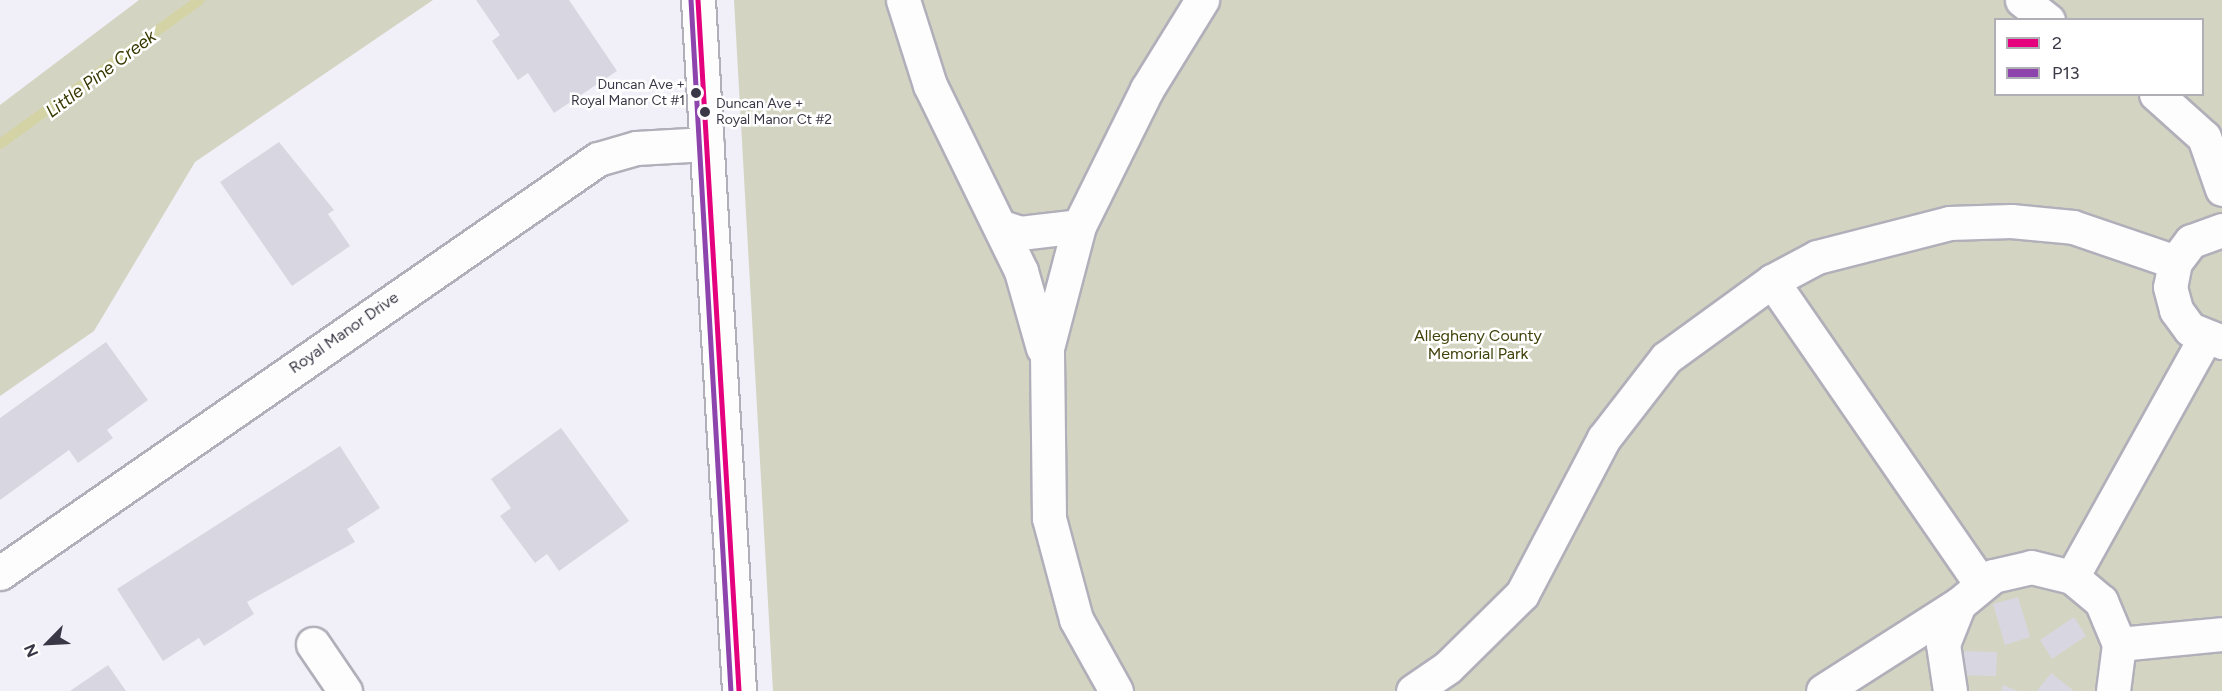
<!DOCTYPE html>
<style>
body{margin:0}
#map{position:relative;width:2222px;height:691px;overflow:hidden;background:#f1f0f8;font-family:Figtree,sans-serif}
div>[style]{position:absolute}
.green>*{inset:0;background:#d4d4c2}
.stream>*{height:10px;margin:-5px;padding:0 5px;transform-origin:5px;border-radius:5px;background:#d3d3a5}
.building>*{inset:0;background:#d8d7e1}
.roads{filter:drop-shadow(2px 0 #b1afb9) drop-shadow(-2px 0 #b1afb9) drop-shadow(0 2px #b1afb9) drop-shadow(0 -2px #b1afb9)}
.minor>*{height:33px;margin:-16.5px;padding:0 16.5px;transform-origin:16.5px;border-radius:16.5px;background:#fdfdfe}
.major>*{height:33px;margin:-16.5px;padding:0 16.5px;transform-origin:16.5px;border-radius:16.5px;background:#fdfdfe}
.bus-1>*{height:4.5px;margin:-2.25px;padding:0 2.25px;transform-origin:2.25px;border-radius:2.25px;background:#e5007d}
.bus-2>*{height:4.5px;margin:-2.25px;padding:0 2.25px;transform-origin:2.25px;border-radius:2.25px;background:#8e44ad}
.dots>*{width:16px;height:16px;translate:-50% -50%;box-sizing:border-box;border:3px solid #fff;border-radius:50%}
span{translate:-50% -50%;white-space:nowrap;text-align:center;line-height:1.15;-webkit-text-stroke:5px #fff;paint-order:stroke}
.bus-label{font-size:14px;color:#3a3846}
.right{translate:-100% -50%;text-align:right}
.left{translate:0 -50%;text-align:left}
.street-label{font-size:16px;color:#3a3846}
.park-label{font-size:16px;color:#41410a}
.water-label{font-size:18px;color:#383800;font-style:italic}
.legend{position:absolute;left:1994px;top:18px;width:210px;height:78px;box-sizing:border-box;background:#fff;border:2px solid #b0afb5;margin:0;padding:8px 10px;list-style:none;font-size:18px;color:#3a3846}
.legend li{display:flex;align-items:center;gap:12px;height:30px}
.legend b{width:30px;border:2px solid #b0afb5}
.north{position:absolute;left:18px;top:613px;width:60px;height:60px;-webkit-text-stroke:4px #fff;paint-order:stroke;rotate:246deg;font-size:16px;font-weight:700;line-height:24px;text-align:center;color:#3a3846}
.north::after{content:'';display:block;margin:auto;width:21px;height:27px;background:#3a3846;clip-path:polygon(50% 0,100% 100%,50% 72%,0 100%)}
</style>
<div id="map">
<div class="green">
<i style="clip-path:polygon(139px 0,433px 0,195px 162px,94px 331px,0 396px,0 105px)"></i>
<i style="clip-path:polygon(evenodd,734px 0,2222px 0,2222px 691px,773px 691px,734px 0,1996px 20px,2202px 20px,2202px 94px,1996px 94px,1996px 20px)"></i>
</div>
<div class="stream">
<i style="left:0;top:144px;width:246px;rotate:-35.8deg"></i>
</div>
<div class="building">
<i style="clip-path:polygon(476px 0,569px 0,617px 71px,554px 113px,528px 73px,518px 80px,492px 41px,500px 35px)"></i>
<i style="clip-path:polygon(279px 142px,334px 210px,328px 214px,350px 246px,292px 286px,220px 182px)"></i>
<i style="clip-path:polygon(106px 342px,148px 400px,107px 430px,113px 438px,78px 463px,69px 450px,0 500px,0 418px)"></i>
<i style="clip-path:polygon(561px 428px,629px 521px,559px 571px,547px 554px,535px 563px,500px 516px,511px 508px,491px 479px)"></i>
<i style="clip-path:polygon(340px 446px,380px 508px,347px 529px,355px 542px,247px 602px,254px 614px,204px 646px,199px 638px,163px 661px,117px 589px)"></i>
<i style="clip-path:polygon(2018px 597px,2030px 637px,2005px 645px,1993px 604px)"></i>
<i style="clip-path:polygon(2074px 617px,2086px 636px,2052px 659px,2040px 640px)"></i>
<i style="clip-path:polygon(1957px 651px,1997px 652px,1996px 676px,1956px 675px)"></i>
<i style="clip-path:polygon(108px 665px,126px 691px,70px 691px)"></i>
<i style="clip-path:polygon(2051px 673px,2074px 691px,2037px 691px)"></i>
<i style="clip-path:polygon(2003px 685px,2018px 691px,2001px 691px)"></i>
</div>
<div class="roads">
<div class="minor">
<i style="left:903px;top:0;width:89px;rotate:72.4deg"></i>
<i style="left:930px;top:85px;width:207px;rotate:63.9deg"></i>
<i style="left:1021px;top:271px;width:80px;rotate:74.1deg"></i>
<i style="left:2022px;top:0;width:33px;rotate:38deg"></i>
<i style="left:2156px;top:94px;width:64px;rotate:41.9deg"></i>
<i style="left:2204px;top:137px;width:55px;rotate:70.9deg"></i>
<i style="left:1002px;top:227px;width:19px;rotate:18deg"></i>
<i style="left:1020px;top:233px;width:59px;rotate:-6.8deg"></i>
<i style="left:2222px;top:230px;width:33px;rotate:160deg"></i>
<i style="left:2191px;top:241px;width:26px;rotate:127deg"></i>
<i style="left:2175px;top:262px;width:25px;rotate:101deg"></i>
<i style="left:2170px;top:287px;width:24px;rotate:75deg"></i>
<i style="left:2176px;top:310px;width:24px;rotate:54deg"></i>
<i style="left:2190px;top:329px;width:35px;rotate:22deg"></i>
<i style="left:1772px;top:281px;width:367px;rotate:55.4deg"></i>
<i style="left:0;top:573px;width:727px;rotate:-34.7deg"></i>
<i style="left:598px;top:159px;width:40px;rotate:-16deg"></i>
<i style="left:636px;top:148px;width:71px;rotate:-3.2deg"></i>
<i style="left:2072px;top:577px;width:274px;rotate:-60.9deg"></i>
<i style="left:313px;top:644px;width:57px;rotate:55.8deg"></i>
<i style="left:2119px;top:644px;width:103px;rotate:-5.5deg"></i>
<i style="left:1116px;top:691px;width:82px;rotate:-119.1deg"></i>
<i style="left:1076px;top:619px;width:105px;rotate:-105deg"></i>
<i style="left:1049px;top:518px;width:170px;rotate:-90.7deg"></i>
<i style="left:1047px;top:348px;width:126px;rotate:-75.3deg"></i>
<i style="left:1079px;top:226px;width:153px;rotate:-63.6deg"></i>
<i style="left:1147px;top:89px;width:105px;rotate:-58.3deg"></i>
<i style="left:1413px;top:691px;width:42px;rotate:-34.4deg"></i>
<i style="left:1448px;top:667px;width:104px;rotate:-44.6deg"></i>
<i style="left:1522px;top:594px;width:176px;rotate:-62.3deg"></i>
<i style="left:1604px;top:438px;width:101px;rotate:-52.2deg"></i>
<i style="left:1666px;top:358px;width:131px;rotate:-36deg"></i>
<i style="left:1772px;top:281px;width:51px;rotate:-28.1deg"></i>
<i style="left:1817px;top:257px;width:136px;rotate:-14.4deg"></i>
<i style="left:1949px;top:223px;width:62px;rotate:-1.8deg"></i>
<i style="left:2011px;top:221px;width:62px;rotate:5.5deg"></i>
<i style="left:2073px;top:227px;width:108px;rotate:18.9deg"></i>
<i style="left:1823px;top:691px;width:161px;rotate:-32.6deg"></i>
<i style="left:1950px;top:691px;width:48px;rotate:-98.5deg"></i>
<i style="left:1943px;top:644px;width:43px;rotate:-68.2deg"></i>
<i style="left:1959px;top:604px;width:44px;rotate:-39.5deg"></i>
<i style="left:1993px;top:576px;width:39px;rotate:-13deg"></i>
<i style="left:2031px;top:567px;width:42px;rotate:13.7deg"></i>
<i style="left:2072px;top:577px;width:38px;rotate:40deg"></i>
<i style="left:2101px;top:601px;width:47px;rotate:67.3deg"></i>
<i style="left:2119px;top:644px;width:47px;rotate:97.3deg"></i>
</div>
<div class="major">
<i style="left:698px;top:0;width:692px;rotate:86.6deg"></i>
</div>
</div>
<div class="bus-1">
<i style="left:698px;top:0;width:692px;rotate:86.6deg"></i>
</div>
<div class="bus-2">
<i style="left:691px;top:0;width:692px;rotate:86.69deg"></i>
</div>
<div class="dots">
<i style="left:696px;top:93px;background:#3a3846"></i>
<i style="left:705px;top:112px;background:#3a3846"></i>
</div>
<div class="bus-label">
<span class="right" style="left:685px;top:93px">Duncan Ave +<br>Royal Manor Ct #1</span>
<span class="left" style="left:716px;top:112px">Duncan Ave +<br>Royal Manor Ct #2</span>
</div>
<div class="street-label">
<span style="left:344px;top:333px;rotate:-35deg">Royal Manor Drive</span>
</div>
<div class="park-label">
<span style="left:1478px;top:345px">Allegheny County<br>Memorial Park</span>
</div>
<div class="water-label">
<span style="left:101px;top:74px;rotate:-37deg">Little Pine Creek</span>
</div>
<ul class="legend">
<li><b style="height:8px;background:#e5007d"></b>2</li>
<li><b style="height:8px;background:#8e44ad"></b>P13</li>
</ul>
<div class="north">N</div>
</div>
